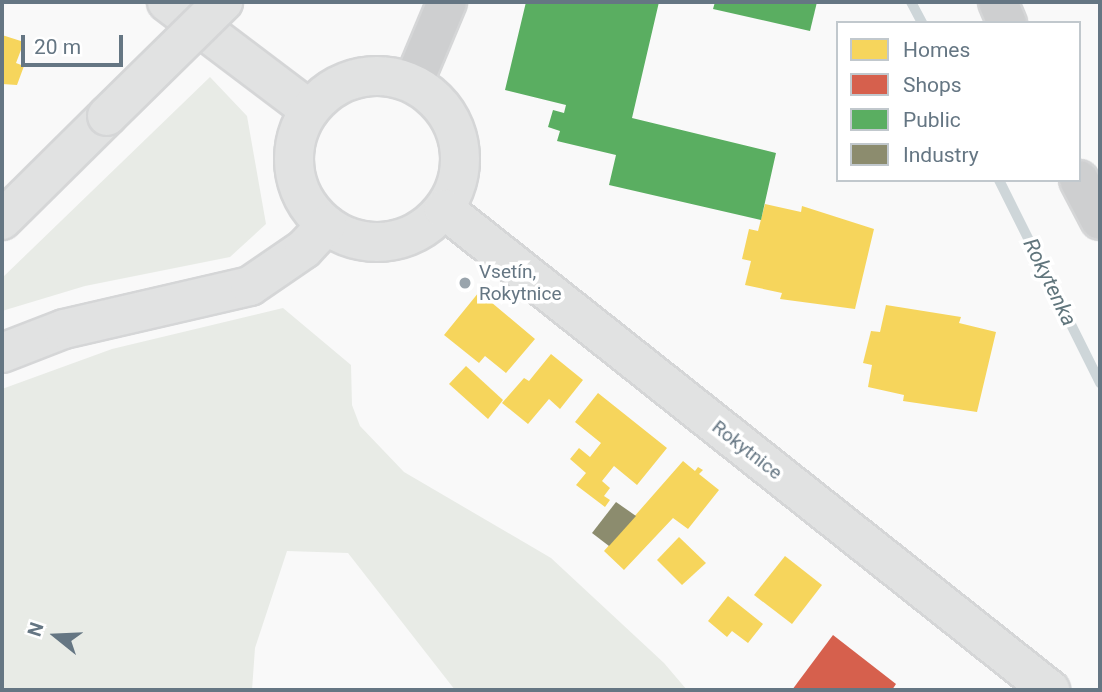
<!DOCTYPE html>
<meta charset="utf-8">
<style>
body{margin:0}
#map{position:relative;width:1102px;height:692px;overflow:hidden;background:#f9f9f9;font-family:Roboto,sans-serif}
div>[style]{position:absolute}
.green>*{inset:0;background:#e8ebe6}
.homes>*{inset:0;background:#f6d55c}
.shops>*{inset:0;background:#d6604d}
.public>*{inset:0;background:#5aae61}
.industry>*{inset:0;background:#8c8c6e}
.stream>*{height:10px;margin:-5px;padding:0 5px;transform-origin:5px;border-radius:5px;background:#ced6d9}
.roads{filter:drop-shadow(2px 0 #d5d6d7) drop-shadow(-2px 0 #d5d6d7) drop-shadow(0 2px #d5d6d7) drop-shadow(0 -2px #d5d6d7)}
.minor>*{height:38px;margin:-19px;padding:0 19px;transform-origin:19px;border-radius:19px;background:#cecfd0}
.major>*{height:38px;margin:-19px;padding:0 19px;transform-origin:19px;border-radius:19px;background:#e1e2e2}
.major>.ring{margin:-19px;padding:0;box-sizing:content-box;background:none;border:38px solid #e1e2e2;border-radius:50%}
.bridges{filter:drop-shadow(2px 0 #d5d6d7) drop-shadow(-2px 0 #d5d6d7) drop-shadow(0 2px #d5d6d7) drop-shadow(0 -2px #d5d6d7)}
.major-bridge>*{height:38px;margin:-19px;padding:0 19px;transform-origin:19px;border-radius:19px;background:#e1e2e2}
.dots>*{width:19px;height:19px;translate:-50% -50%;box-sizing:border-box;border:4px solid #fff;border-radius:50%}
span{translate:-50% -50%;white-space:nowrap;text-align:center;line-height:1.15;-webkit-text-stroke:7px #fff;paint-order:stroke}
.poi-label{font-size:19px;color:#657683}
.left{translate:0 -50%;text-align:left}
.street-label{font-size:19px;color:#657683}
.water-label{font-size:21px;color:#60757c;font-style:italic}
.frame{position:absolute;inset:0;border:4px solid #657683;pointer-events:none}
.legend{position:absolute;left:836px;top:21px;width:245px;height:161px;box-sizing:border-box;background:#fff;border:2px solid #c1c8cd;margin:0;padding:9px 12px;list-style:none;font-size:21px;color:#657683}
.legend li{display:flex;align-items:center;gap:14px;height:35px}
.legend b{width:35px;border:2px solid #c1c8cd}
.north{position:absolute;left:21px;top:601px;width:70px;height:70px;-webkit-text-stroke:5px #fff;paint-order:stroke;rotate:288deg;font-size:19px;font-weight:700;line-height:28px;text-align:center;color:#657683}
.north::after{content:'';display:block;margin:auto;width:24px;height:32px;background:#657683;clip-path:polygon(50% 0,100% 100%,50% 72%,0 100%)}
.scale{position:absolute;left:21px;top:35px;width:102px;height:32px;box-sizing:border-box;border:4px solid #657683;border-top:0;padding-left:9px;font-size:21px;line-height:24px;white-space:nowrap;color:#657683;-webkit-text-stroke:5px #fff;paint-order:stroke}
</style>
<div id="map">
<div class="green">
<i style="clip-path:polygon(210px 77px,247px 116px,266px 224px,230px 257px,85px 286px,2px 311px,2px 278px)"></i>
<i style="clip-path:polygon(283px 308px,351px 365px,352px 405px,360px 426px,404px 472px,551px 558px,664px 663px,687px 690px,455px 690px,348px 553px,287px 551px,255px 648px,252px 690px,2px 690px,2px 389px,112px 349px)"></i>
</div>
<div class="homes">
<i style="clip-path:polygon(2px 35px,24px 42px,16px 63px,24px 66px,17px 85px,2px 84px)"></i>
<i style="clip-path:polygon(765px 204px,801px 212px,802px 206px,874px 229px,855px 309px,780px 299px,782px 293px,745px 285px,751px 261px,742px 259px,749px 229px,758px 231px)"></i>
<i style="clip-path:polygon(479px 292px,535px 339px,506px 373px,485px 356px,479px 363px,444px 335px)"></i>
<i style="clip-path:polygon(886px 305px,961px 317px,959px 323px,996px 332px,977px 412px,903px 401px,904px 395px,868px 387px,872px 365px,863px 363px,871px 331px,880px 332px)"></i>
<i style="clip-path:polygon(551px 354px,583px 380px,560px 409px,549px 399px,528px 424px,502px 403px,524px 378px,529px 381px)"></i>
<i style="clip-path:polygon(466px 366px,503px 400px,488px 419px,449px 384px)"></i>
<i style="clip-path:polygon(598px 393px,667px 448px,637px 485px,614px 466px,602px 481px,610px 488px,604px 496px,610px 500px,605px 507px,576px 485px,586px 473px,570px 459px,579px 448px,590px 457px,601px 443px,575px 422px)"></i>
<i style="clip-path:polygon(683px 461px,695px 471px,698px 467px,703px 470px,699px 474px,719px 490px,688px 529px,673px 518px,624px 570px,604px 551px)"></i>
<i style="clip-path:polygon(679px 537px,706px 563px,682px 585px,657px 560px)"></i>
<i style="clip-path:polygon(785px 556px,822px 585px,792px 624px,754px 595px)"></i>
<i style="clip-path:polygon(728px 596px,763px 624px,748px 643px,732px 631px,727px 637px,708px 621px)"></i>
</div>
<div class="shops">
<i style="clip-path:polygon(833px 635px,896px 684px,892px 690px,792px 690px)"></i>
</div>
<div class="public">
<i style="clip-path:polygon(526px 2px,659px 2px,632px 118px,776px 153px,761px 220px,609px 185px,616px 155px,557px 141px,560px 131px,548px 127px,553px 110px,564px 113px,566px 105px,505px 90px)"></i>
<i style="clip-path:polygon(715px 2px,817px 2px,810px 31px,713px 9px)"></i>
</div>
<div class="industry">
<i style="clip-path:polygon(616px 502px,636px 516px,609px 546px,592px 533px)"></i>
</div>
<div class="stream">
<i style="left:911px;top:2px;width:24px;rotate:62deg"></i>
<i style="left:999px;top:180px;width:227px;rotate:63.5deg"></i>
</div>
<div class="roads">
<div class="minor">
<i style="left:998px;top:2px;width:23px;rotate:67deg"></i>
<i style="left:413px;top:83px;width:88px;rotate:-67.2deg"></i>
<i style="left:1079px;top:180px;width:45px;rotate:62.3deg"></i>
</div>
<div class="major">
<i style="left:167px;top:2px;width:179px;rotate:37.1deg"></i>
<i class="ring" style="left:294px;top:76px;width:128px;height:128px"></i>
<i style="left:444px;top:209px;width:774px;rotate:38.44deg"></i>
<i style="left:2px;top:220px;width:148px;rotate:-44.7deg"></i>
<i style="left:2px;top:353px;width:66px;rotate:-21.2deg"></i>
<i style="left:64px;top:329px;width:191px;rotate:-13deg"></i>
<i style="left:250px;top:286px;width:65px;rotate:-34.4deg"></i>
<i style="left:304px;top:249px;width:33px;rotate:-47deg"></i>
</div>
</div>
<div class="bridges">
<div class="major-bridge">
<i style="left:107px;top:116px;width:163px;rotate:-44.5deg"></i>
</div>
</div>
<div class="dots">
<i style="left:465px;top:283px;background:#99a4ac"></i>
</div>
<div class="poi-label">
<span class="left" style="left:479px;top:283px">Vsetín,<br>Rokytnice</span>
</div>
<div class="street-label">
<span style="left:747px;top:450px;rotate:38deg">Rokytnice</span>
</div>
<div class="water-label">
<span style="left:1050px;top:282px;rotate:64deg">Rokytenka</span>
</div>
<div class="frame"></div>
<ul class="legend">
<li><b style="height:19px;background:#f6d55c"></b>Homes</li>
<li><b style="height:19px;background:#d6604d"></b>Shops</li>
<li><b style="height:19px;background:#5aae61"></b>Public</li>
<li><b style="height:19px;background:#8c8c6e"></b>Industry</li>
</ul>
<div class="north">N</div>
<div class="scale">20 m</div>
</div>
